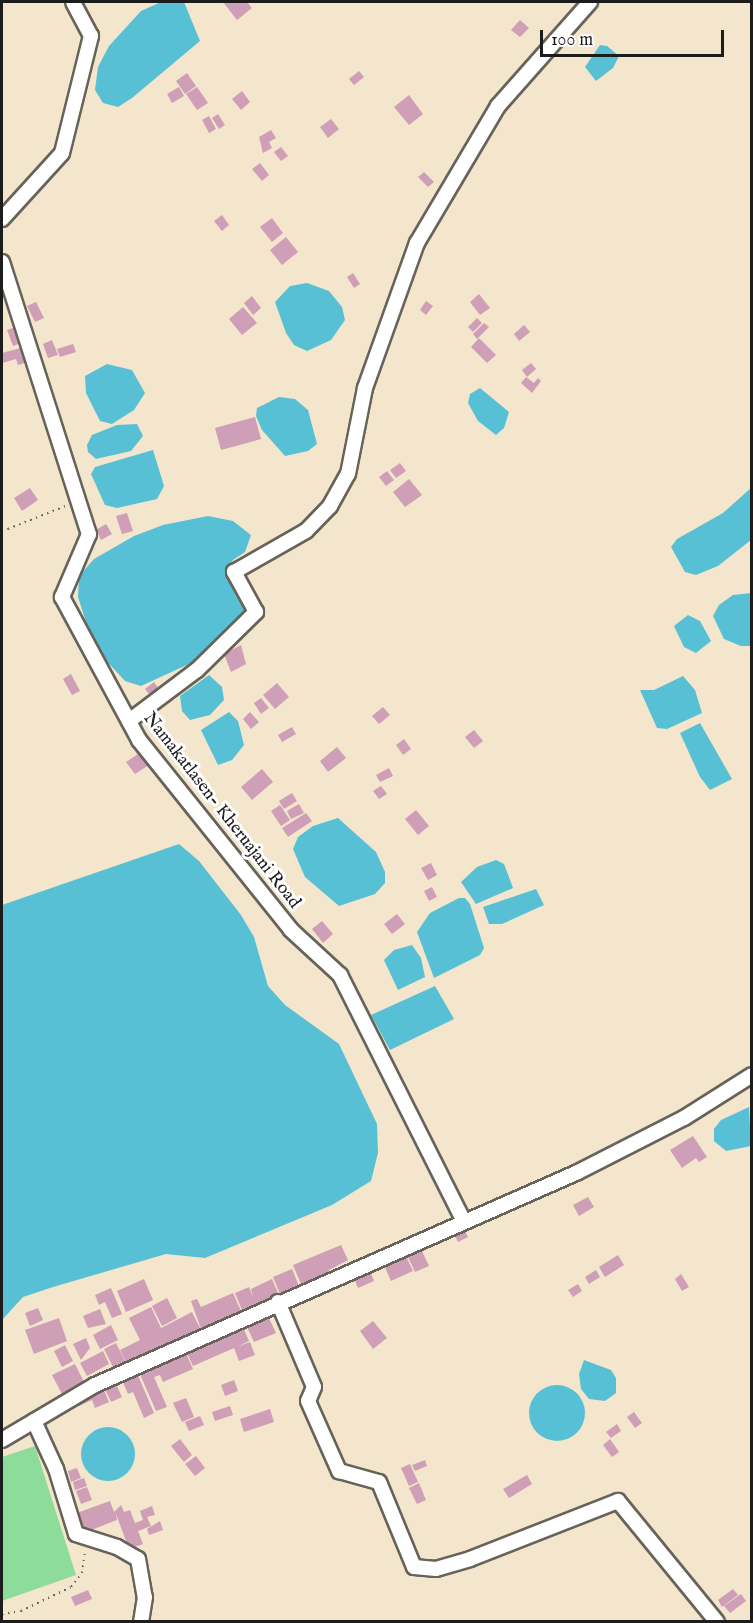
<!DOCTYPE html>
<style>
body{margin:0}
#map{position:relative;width:753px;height:1623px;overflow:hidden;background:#f3e6cc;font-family:"IM FELL English",serif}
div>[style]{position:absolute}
.green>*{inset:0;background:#8edc9a}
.water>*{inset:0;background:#58c0d4}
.round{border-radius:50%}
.building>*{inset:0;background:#ce9fb6}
.path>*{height:2px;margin-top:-1px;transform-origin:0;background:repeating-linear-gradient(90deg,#67635a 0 1.5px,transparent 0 6px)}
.roads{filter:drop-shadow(2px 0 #67635a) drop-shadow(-2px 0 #67635a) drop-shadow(0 2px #67635a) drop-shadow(0 -2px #67635a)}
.minor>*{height:14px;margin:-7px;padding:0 7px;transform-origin:7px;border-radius:7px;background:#fff}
span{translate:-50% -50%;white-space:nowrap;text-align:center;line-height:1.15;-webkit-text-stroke:6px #fff;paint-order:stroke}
.street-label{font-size:18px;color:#1c1c1c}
.frame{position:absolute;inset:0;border:3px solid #1c1c1c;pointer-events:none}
.scale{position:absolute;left:540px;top:30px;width:184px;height:27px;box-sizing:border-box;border:3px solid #1c1c1c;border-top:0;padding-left:8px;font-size:18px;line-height:21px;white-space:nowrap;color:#1c1c1c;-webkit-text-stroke:4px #fff;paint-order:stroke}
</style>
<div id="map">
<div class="green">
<i style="clip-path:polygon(35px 1446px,76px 1575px,2px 1601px,2px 1457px)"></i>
</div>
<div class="water">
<i style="clip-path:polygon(184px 2px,200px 41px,132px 98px,118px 107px,103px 103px,95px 90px,98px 67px,109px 46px,141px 11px,161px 2px)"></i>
<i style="clip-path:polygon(600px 45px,607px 46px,619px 56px,613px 68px,596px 81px,585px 67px)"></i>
<i style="clip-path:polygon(307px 283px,329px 291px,342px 307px,345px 320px,331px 340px,307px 351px,294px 345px,286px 333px,275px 302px,290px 286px)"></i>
<i style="clip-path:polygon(107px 364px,132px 370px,145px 393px,134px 410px,112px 424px,100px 421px,86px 393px,85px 376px)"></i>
<i style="clip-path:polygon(480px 388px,509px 412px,504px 428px,496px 435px,478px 421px,468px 403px,470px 394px)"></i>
<i style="clip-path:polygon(279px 397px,295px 399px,308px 410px,317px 444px,308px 451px,285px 456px,262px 430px,256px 416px,257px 408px)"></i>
<i style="clip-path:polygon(137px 424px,143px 436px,131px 451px,96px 459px,88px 452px,87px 445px,92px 435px,117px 425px)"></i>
<i style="clip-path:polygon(153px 450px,164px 486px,157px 499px,117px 508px,105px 505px,91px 474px,95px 467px)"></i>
<i style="clip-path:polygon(751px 488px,751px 540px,718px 566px,696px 575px,685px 572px,671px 547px,677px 539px,723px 513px)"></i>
<i style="clip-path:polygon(208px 516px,233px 521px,251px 535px,245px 552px,233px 560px,226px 574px,244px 600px,246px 613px,191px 663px,141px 686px,125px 681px,102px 656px,86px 622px,78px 597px,79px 576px,94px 559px,134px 536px,163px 525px)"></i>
<i style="clip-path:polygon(751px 593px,751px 646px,741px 646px,724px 639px,713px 616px,719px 605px,733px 595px)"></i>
<i style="clip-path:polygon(688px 615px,700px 621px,711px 641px,696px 653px,684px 647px,674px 626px)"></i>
<i style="clip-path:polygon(209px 675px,222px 687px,224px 700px,210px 715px,190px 720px,182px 711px,180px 696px)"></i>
<i style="clip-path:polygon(683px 676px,695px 690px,702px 713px,667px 729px,657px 728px,640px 690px,654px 690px)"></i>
<i style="clip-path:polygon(229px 712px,238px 721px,244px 745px,232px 760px,218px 765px,201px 730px)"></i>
<i style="clip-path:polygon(700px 723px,732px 779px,710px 790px,700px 777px,680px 733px)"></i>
<i style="clip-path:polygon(338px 818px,376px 852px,385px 872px,385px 883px,375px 894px,339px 906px,305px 877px,293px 849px,298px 837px,313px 826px)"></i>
<i style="clip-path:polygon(179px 844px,199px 861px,241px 915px,254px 937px,268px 986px,285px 1005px,339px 1044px,377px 1124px,378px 1153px,371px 1181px,332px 1205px,205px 1258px,166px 1254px,53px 1287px,23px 1297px,2px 1320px,2px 905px)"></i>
<i style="clip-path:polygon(496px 860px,504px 864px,513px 888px,476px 904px,461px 882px,477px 867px)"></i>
<i style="clip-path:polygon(536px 889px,544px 905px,502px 924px,489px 924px,483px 907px)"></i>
<i style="clip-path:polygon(459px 898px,465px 898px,470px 904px,484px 948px,480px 955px,434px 978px,417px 932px,430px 913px)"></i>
<i style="clip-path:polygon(412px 945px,421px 958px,425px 977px,398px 990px,384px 960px,394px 950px)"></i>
<i style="clip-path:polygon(435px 986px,454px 1019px,390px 1050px,371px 1015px)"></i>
<i style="clip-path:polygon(749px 1107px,751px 1146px,726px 1151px,714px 1141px,714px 1129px,721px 1120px)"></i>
<i style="clip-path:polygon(584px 1360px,611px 1370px,616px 1378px,616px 1393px,605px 1401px,589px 1399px,581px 1389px,579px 1374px)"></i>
<i class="round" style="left:529px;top:1385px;width:56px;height:56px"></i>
<i class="round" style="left:81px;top:1427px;width:54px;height:54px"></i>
</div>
<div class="building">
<i style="clip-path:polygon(223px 2px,247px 2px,252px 8px,237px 20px)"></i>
<i style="clip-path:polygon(520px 20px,529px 28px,520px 37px,511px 30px)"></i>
<i style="clip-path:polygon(359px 71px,364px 77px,354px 85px,349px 79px)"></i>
<i style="clip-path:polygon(187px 73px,196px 86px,185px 94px,176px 81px)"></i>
<i style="clip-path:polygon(179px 87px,184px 96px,172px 103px,167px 94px)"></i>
<i style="clip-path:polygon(197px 87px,208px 103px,197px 110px,186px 94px)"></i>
<i style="clip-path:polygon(242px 91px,250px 102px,241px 110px,232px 99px)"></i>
<i style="clip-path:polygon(409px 95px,423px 114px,409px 125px,394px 107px)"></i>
<i style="clip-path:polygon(218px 114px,225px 125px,219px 129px,212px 118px)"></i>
<i style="clip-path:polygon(209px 116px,216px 129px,209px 133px,202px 120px)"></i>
<i style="clip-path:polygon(331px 119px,339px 129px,328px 138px,320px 127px)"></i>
<i style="clip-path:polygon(271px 130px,276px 138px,269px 142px,272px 148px,263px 153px,259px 137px)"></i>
<i style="clip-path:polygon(281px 147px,288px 156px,281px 161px,274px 152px)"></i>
<i style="clip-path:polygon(260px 163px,269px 175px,262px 181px,252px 169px)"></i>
<i style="clip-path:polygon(424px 172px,434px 182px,428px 187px,418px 177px)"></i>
<i style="clip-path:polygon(222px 215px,229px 225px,222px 231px,214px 221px)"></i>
<i style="clip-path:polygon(272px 218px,283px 233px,272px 242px,260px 227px)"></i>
<i style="clip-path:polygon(286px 237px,298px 252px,282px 265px,270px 250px)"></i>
<i style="clip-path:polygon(353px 273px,360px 284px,354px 288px,347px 277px)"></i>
<i style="clip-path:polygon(479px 294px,490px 308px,480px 315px,470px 302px)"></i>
<i style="clip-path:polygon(252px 296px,261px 308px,253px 315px,244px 303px)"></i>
<i style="clip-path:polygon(426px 301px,433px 306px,426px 315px,420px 310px)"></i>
<i style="clip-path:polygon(36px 302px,44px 318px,35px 322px,27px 306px)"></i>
<i style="clip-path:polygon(243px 307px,257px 323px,242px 335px,229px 319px)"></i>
<i style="clip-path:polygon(477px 318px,482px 323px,473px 332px,468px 327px)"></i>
<i style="clip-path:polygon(484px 323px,489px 327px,477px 339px,473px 334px)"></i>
<i style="clip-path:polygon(524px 325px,530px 332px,519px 341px,514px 334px)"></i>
<i style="clip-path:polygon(18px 326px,24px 342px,13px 346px,7px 330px)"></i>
<i style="clip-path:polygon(479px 338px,496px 355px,487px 363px,471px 347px)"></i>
<i style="clip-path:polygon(52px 340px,58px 355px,48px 358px,43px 344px)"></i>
<i style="clip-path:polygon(73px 344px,76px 352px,60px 357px,57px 349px)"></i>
<i style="clip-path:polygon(24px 347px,28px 362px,18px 365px,16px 359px,2px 363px,2px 353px)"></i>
<i style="clip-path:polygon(531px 363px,536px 369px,527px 377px,522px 370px)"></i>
<i style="clip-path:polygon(526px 377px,534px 383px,538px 378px,541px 381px,532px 393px,521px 383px)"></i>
<i style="clip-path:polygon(255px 417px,261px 439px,221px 450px,215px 428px)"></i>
<i style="clip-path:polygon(400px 463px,406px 471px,396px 478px,390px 470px)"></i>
<i style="clip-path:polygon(387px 471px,394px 480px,386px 486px,379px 477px)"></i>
<i style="clip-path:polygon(409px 479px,422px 495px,405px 507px,393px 492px)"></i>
<i style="clip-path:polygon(30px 488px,38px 500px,22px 511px,14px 498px)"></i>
<i style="clip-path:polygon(127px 513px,133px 531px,122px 534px,116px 516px)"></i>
<i style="clip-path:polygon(106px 524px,112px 534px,101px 540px,96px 530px)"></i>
<i style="clip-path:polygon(241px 645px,246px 664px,231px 672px,224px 654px)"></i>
<i style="clip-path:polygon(71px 674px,80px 691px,72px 695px,63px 679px)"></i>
<i style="clip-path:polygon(154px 682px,162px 693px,154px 700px,145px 689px)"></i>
<i style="clip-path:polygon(277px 683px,289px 697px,275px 709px,263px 695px)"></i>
<i style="clip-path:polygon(261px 698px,269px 708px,261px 714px,254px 703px)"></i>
<i style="clip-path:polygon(383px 707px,390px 715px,379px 724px,372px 716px)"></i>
<i style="clip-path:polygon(250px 712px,259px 722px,251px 729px,243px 719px)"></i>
<i style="clip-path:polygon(292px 727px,296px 734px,282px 742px,278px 735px)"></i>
<i style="clip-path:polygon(474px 730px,483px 741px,474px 748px,465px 737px)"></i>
<i style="clip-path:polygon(404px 739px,411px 749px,403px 755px,396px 745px)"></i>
<i style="clip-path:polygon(337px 747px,346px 758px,328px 772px,320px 761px)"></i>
<i style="clip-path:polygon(141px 752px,149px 765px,135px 774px,126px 762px)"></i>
<i style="clip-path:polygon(389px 768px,393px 776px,380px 782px,376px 775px)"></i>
<i style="clip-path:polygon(262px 769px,273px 782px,252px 800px,241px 787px)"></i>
<i style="clip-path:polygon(381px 786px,387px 794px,379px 799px,373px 791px)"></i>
<i style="clip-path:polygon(292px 793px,297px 801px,284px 809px,279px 801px)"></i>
<i style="clip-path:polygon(299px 804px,304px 813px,291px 819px,287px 811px)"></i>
<i style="clip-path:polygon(280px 805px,290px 820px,281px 826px,271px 811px)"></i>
<i style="clip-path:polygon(416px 810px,429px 826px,418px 835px,405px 819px)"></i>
<i style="clip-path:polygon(306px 813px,312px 821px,288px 837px,282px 828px)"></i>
<i style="clip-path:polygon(431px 863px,437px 875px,428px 880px,421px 868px)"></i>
<i style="clip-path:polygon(432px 887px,437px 897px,429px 901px,424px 891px)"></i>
<i style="clip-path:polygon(397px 914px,405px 924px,392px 934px,384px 924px)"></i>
<i style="clip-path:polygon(322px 921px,333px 934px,323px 943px,312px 929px)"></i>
<i style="clip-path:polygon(693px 1136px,707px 1157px,699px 1162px,696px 1158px,682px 1168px,670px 1150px)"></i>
<i style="clip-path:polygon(588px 1197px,594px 1207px,579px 1216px,573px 1205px)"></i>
<i style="clip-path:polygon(462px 1225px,468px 1237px,458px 1242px,452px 1230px)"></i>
<i style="clip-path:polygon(341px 1245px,348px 1260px,329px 1270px,332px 1276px,323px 1280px,321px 1275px,301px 1284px,293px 1265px)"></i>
<i style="clip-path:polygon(421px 1249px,429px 1266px,415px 1272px,407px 1255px)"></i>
<i style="clip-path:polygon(404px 1252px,413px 1271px,391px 1281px,382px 1261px)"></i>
<i style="clip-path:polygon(618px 1255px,624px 1265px,605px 1277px,599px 1267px)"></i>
<i style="clip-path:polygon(292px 1269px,299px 1286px,280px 1294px,273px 1277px)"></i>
<i style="clip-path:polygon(369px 1269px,374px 1281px,358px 1288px,353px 1276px)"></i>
<i style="clip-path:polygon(596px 1270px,600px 1277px,589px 1284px,585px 1277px)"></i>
<i style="clip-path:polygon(681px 1274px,689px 1287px,682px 1291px,675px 1279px)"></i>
<i style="clip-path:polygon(144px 1279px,153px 1300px,126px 1312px,117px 1291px)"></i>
<i style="clip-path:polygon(272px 1279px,279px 1295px,242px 1310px,235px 1293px,249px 1287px,253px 1297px,251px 1289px)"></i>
<i style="clip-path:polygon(578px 1284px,582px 1291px,573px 1297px,568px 1290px)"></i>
<i style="clip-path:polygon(111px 1288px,122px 1314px,112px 1318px,105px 1302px,99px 1305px,95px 1295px)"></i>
<i style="clip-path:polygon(233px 1293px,241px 1311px,201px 1329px,191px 1301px,197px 1299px,201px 1307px)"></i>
<i style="clip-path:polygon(167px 1298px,177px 1318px,162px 1326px,152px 1306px)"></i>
<i style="clip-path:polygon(151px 1307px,161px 1328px,192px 1312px,201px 1330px,127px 1364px,120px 1350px,140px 1340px,129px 1318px)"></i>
<i style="clip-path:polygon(38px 1308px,43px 1320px,30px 1326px,25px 1313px)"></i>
<i style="clip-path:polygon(100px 1309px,106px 1324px,88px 1328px,83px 1316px)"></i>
<i style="clip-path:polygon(59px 1318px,67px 1341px,34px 1354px,25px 1330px)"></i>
<i style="clip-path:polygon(269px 1318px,276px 1333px,254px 1342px,247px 1327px)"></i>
<i style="clip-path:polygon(373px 1321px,387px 1338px,373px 1349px,360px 1331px)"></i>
<i style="clip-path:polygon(111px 1325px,118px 1340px,100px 1349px,93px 1335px)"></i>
<i style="clip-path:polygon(243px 1327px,249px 1341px,237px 1347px,250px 1342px,255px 1355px,239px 1361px,234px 1348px,193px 1366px,186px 1351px)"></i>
<i style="clip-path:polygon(86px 1338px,90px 1348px,81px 1360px,73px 1344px)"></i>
<i style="clip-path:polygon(116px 1343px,125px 1361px,113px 1367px,104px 1349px)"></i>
<i style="clip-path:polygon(65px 1345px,73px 1361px,62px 1367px,54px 1351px)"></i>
<i style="clip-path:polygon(103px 1351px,109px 1364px,87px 1376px,80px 1363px)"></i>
<i style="clip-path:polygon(185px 1351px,193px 1369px,163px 1382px,160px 1375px,154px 1377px,167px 1407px,156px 1411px,139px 1372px)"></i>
<i style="clip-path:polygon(75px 1364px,84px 1382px,62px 1394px,52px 1375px)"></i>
<i style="clip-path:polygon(137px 1373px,154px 1413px,144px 1418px,133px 1392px,128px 1394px,122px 1380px)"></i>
<i style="clip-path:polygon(234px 1380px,238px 1391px,225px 1396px,221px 1385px)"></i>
<i style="clip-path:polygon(116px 1384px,122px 1397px,111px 1402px,105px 1389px)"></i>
<i style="clip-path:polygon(104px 1390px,109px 1402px,95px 1408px,92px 1400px,79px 1406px,76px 1399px)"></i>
<i style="clip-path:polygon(186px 1398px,194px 1417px,182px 1422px,173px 1403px)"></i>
<i style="clip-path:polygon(230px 1406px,233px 1415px,215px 1421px,212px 1412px)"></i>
<i style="clip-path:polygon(270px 1409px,274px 1422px,244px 1432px,240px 1419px)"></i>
<i style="clip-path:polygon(634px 1412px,642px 1423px,635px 1428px,627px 1417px)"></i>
<i style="clip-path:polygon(200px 1416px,204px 1425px,189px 1431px,185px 1422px)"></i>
<i style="clip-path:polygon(617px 1424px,621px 1431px,611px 1438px,606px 1432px)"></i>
<i style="clip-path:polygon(180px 1439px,192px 1455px,184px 1462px,171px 1446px)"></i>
<i style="clip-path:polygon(610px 1439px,619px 1452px,612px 1457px,603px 1445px)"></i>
<i style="clip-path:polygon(196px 1456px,205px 1468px,195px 1476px,185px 1464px)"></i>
<i style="clip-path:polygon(425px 1460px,427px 1466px,415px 1471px,412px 1465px)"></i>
<i style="clip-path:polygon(410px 1464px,418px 1482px,409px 1486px,401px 1468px)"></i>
<i style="clip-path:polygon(77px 1468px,81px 1478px,71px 1482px,68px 1471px)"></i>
<i style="clip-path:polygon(527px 1475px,532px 1484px,509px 1498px,503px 1489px)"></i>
<i style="clip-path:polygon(84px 1478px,87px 1486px,75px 1490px,73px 1482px)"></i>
<i style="clip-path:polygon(419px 1483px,426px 1500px,417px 1504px,409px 1488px)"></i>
<i style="clip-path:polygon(87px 1487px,92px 1500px,81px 1504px,76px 1491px)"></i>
<i style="clip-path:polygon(110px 1501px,114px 1512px,121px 1505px,124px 1512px,130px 1510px,135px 1523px,143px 1520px,140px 1511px,152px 1506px,155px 1515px,147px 1517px,151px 1526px,138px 1531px,143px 1544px,129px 1549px,116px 1514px,117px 1520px,81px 1534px,74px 1514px)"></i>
<i style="clip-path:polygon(160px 1521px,163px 1530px,149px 1535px,147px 1529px)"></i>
<i style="clip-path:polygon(733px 1589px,738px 1595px,722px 1607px,718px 1600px)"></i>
<i style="clip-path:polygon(88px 1590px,92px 1599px,75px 1606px,71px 1597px)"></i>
<i style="clip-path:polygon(741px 1594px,746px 1601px,730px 1613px,724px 1606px)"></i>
</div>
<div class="path">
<i style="left:2px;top:525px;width:7px;rotate:34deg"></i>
<i style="left:8px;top:529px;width:65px;rotate:-21.8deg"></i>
<i style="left:2px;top:1614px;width:19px;rotate:-9deg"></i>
<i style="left:21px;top:1611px;width:55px;rotate:-25.6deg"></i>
<i style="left:71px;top:1587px;width:18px;rotate:-52deg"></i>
<i style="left:82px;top:1573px;width:22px;rotate:-82deg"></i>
</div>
<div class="roads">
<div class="minor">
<i style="left:2px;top:219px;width:89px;rotate:-47.7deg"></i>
<i style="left:62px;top:153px;width:121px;rotate:-76.1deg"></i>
<i style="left:91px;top:36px;width:38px;rotate:-118deg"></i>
<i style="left:2px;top:262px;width:286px;rotate:72.3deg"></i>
<i style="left:89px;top:534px;width:69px;rotate:113.2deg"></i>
<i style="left:62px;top:597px;width:162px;rotate:61.7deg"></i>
<i style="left:139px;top:740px;width:243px;rotate:51.3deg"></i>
<i style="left:291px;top:930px;width:67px;rotate:42.6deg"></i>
<i style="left:340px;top:975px;width:274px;rotate:63.3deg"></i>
<i style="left:129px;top:721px;width:85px;rotate:-36.9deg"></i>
<i style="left:197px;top:670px;width:83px;rotate:-44.5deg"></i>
<i style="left:256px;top:612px;width:46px;rotate:-118.8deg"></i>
<i style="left:234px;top:572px;width:83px;rotate:-29.7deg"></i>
<i style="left:306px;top:531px;width:35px;rotate:-46deg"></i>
<i style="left:330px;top:506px;width:37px;rotate:-61deg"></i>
<i style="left:348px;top:474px;width:88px;rotate:-78.8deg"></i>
<i style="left:365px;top:388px;width:154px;rotate:-70.3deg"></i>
<i style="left:417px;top:243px;width:159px;rotate:-59.4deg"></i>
<i style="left:498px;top:106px;width:139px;rotate:-48.5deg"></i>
<i style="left:278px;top:1302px;width:92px;rotate:67deg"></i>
<i style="left:314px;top:1387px;width:15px;rotate:113deg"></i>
<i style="left:308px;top:1401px;width:77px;rotate:66.1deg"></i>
<i style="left:339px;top:1471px;width:41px;rotate:15.4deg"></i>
<i style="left:379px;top:1482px;width:92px;rotate:67.6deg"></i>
<i style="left:414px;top:1567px;width:22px;rotate:5deg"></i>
<i style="left:436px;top:1569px;width:35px;rotate:-16deg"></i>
<i style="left:470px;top:1559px;width:159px;rotate:-21.4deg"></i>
<i style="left:618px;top:1501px;width:156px;rotate:50.7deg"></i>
<i style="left:34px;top:1421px;width:53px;rotate:65.4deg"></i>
<i style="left:56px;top:1469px;width:68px;rotate:72.9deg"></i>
<i style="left:76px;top:1534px;width:43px;rotate:17.6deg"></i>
<i style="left:117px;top:1547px;width:24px;rotate:30deg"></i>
<i style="left:138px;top:1559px;width:39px;rotate:80deg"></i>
<i style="left:145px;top:1597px;width:25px;rotate:99deg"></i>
<i style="left:2px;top:1440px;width:108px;rotate:-30.6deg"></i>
<i style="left:95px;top:1385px;width:526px;rotate:-23.79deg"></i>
<i style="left:576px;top:1173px;width:121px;rotate:-27deg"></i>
<i style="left:684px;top:1118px;width:80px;rotate:-32.3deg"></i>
</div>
</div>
<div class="street-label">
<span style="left:221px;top:811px;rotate:52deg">Namakatlasen- Kheruajani Road</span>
</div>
<div class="frame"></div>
<div class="scale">100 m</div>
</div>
